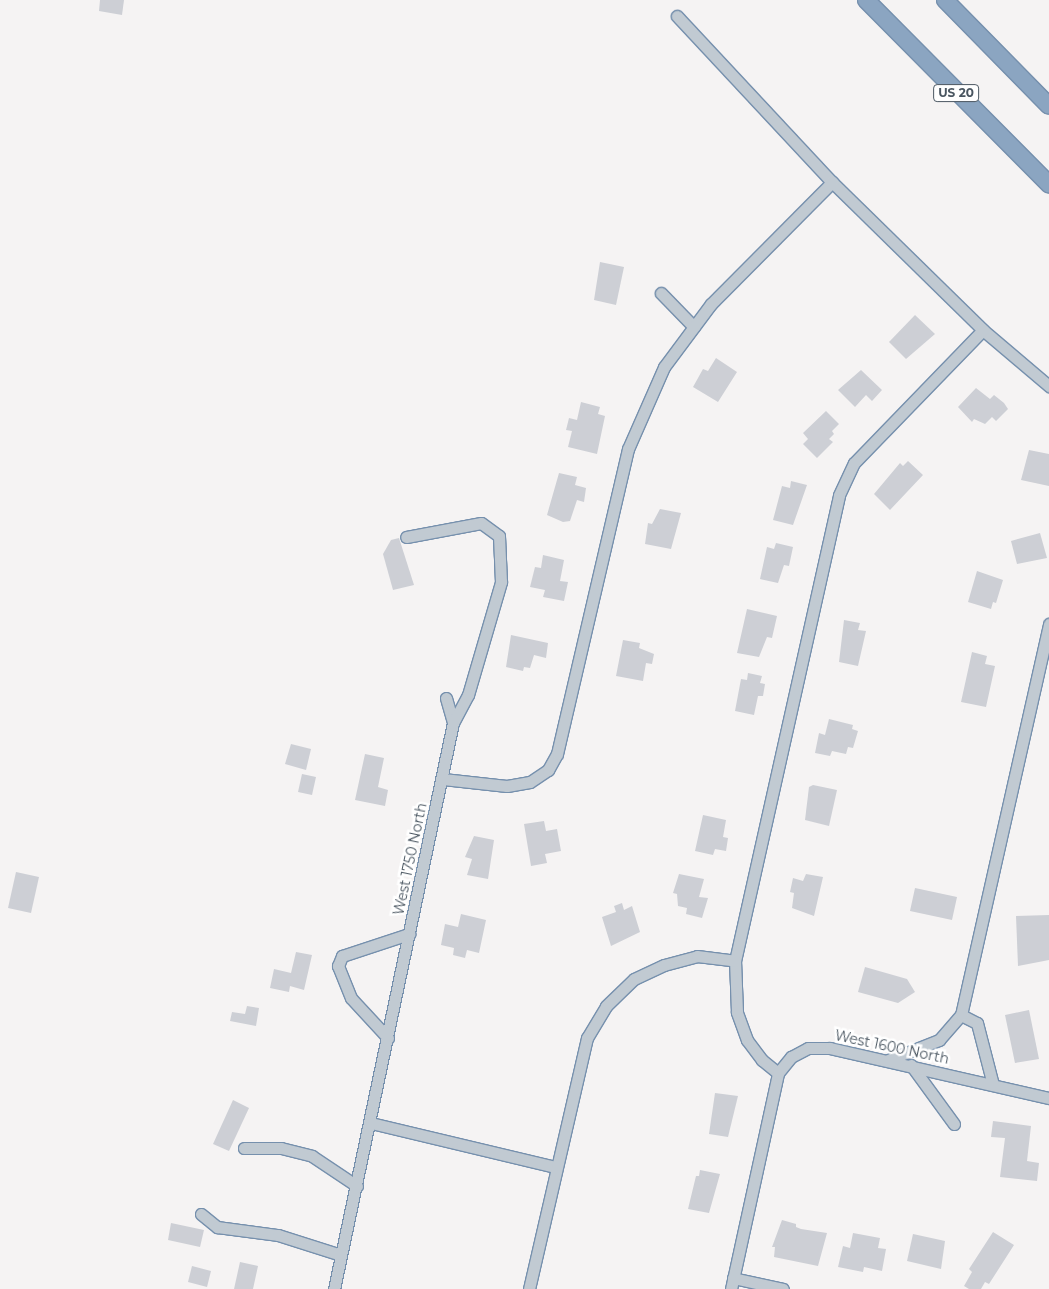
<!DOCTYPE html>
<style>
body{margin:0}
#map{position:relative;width:1049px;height:1289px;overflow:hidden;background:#f5f3f3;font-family:Montserrat,sans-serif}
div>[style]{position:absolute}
.building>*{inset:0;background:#cdcfd5}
.roads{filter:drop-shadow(1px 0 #7690ad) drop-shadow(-1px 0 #7690ad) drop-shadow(0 1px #7690ad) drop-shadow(0 -1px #7690ad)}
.minor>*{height:11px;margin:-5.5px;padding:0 5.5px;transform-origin:5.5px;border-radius:5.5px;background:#c1cad2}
.highway>*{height:16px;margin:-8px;padding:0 8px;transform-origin:8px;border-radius:8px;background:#8ba5c1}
span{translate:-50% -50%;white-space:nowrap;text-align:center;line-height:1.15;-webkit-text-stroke:5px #fff;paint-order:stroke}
.shield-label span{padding:1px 4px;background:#fff;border:1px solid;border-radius:4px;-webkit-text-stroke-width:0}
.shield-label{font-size:12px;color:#4a5661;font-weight:700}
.street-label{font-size:14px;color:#4a5661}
</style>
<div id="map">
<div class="building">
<i style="clip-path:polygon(100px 0,124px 0,122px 15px,99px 11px)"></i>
<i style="clip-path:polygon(600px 262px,624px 267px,616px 305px,594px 300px)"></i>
<i style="clip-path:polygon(915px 315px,935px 334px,906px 359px,889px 342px)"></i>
<i style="clip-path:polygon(716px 358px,737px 372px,718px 402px,693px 387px,703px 369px,708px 371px)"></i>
<i style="clip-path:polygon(861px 370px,882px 390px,872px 401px,866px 395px,855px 407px,838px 390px)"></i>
<i style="clip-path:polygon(976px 388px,990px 399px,994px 395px,1004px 403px,1008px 409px,996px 421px,992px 417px,985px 424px,974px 419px,972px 422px,958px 407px)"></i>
<i style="clip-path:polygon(581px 402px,600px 407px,598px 414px,605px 416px,597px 454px,568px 447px,572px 431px,566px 430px,569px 418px,577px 420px)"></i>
<i style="clip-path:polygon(826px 411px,839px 424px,832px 431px,834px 434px,829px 439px,833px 442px,817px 458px,803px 444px,808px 439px,803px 433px)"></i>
<i style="clip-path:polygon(1029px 450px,1049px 454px,1049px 486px,1021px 480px)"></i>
<i style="clip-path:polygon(908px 461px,923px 475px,890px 510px,874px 494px,900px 463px,903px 466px)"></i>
<i style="clip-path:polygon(559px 473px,577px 477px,575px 485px,586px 488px,584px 502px,577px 500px,570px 521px,563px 522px,547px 515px)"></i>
<i style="clip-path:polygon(791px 481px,807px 485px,793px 525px,773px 520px,782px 486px,790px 488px)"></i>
<i style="clip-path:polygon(660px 509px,681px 513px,671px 549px,645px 544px,648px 523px,652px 524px)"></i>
<i style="clip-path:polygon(1040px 533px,1047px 558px,1017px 564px,1011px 541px)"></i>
<i style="clip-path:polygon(399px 538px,414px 585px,393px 590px,383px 554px,391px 540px)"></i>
<i style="clip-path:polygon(776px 543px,793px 547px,789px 566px,784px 565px,778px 583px,760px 579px,767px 547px,774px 549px)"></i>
<i style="clip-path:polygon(543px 555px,564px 560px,560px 581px,568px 582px,564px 601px,543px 597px,545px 590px,530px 587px,535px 567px,541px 568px)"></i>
<i style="clip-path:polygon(977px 571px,1003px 580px,996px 603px,993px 602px,991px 609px,968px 602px)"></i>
<i style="clip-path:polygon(747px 609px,777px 616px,772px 638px,767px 637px,759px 657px,737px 653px)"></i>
<i style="clip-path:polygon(844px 620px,860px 623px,858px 630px,866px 631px,858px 666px,839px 662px)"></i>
<i style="clip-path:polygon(511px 635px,548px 643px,546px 658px,534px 655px,530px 668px,524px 667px,523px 671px,506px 667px)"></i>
<i style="clip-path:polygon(623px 640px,640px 643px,639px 648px,654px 654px,652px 664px,646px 663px,643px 681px,616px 676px)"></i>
<i style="clip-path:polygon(972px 652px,987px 656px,985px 664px,995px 666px,986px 707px,961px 702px)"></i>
<i style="clip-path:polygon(748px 673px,762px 676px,760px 683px,765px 684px,763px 696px,758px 696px,754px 715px,735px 711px,741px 679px,747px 680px)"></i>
<i style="clip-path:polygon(829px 719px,853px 725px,852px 729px,858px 731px,853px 748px,848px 747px,846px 754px,832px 751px,830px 756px,815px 753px,819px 733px,825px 735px)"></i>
<i style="clip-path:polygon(291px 744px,311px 749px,306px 770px,285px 764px)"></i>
<i style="clip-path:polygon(365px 754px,384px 758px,378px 787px,388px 790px,385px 806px,355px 800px)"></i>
<i style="clip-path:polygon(302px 774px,316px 777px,312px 795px,298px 792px)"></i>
<i style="clip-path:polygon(813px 785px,837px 790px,829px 826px,805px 820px,809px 787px)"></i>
<i style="clip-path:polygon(703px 815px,726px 820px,723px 837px,728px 838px,726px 851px,715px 849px,713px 855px,695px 851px)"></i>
<i style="clip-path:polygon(544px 821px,546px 831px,557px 829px,561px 851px,545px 854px,547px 863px,531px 866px,524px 824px)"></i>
<i style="clip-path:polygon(474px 836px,494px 840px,488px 879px,467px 875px,472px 859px,465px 857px)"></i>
<i style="clip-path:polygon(16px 872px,39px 877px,31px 913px,8px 908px)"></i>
<i style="clip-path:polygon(679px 874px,704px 879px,699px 897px,708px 898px,702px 918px,686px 914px,687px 908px,678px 906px,677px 894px,673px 893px)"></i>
<i style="clip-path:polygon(806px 874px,823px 877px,814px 916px,792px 908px,794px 893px,790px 892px,793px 878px,803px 881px)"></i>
<i style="clip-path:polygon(915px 888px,957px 897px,952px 920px,910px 911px)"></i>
<i style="clip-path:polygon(622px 903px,624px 910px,632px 906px,640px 932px,611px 946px,602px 917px,616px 912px,614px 906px)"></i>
<i style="clip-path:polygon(461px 914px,486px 920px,479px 953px,467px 950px,465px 958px,453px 955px,454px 948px,441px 945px,445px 924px,458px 927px)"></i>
<i style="clip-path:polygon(1049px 915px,1049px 960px,1018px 966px,1016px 916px)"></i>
<i style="clip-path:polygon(296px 952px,312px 955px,304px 990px,290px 986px,289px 992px,270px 988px,274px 969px,291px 973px)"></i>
<i style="clip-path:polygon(865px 967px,907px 979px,915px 992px,898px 1003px,858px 992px)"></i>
<i style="clip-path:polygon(247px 1006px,259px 1008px,256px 1026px,230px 1021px,232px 1012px,245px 1014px)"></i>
<i style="clip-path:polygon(1029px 1010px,1039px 1059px,1015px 1063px,1005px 1015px)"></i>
<i style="clip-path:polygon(715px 1093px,738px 1096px,728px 1137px,709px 1134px)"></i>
<i style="clip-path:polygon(233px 1100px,249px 1108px,229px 1151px,213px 1144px)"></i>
<i style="clip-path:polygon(993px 1121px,1031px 1126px,1027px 1161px,1039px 1163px,1037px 1181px,1000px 1177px,1005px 1138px,991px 1137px)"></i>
<i style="clip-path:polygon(700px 1170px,720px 1174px,709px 1213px,688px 1209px,696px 1176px,699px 1176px)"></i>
<i style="clip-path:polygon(782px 1220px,796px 1224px,796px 1227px,801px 1229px,827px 1233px,818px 1266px,774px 1257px,775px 1247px,772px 1247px)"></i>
<i style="clip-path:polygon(171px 1223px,204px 1230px,200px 1247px,168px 1240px)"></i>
<i style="clip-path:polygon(993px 1232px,1014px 1245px,989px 1284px,985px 1282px,981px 1289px,969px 1289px,964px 1286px,972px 1272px,969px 1269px)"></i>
<i style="clip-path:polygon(853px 1233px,880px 1238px,878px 1248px,886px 1249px,882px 1271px,864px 1267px,863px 1272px,838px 1267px,843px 1246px,850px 1248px)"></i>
<i style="clip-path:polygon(913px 1234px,945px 1241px,941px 1269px,907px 1261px)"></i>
<i style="clip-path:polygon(240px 1262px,258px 1266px,253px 1289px,234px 1289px)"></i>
<i style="clip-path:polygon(192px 1266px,211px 1271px,207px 1287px,188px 1282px)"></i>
</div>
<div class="roads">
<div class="minor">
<i style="left:677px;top:16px;width:227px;rotate:47deg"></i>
<i style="left:832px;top:182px;width:211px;rotate:44.4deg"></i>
<i style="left:983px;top:330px;width:87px;rotate:40.3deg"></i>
<i style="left:661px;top:293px;width:47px;rotate:45.9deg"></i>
<i style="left:446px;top:698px;width:26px;rotate:74deg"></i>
<i style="left:443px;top:779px;width:64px;rotate:6.2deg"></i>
<i style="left:507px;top:786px;width:23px;rotate:-10deg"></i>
<i style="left:530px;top:782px;width:22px;rotate:-34deg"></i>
<i style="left:548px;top:770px;width:18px;rotate:-61deg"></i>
<i style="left:557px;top:754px;width:313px;rotate:-76.9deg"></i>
<i style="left:628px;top:449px;width:90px;rotate:-66.3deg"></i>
<i style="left:664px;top:367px;width:79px;rotate:-53.3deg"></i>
<i style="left:711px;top:304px;width:172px;rotate:-45.2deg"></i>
<i style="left:961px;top:1015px;width:18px;rotate:27deg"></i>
<i style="left:977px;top:1023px;width:64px;rotate:75.5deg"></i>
<i style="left:388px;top:1038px;width:54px;rotate:-132.8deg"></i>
<i style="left:351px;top:998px;width:35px;rotate:-112deg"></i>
<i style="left:338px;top:966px;width:11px;rotate:-68deg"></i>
<i style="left:342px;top:956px;width:71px;rotate:-18.2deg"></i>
<i style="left:888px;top:1060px;width:55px;rotate:-21.4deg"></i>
<i style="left:939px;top:1040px;width:33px;rotate:-49deg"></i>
<i style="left:961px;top:1015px;width:401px;rotate:-77.3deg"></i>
<i style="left:911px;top:1065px;width:73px;rotate:53.9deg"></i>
<i style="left:778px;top:1073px;width:21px;rotate:-141deg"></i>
<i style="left:762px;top:1060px;width:25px;rotate:-127deg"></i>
<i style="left:747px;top:1040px;width:30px;rotate:-110deg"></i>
<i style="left:737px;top:1012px;width:51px;rotate:-92.2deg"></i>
<i style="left:735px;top:961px;width:477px;rotate:-77.4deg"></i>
<i style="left:839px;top:495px;width:35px;rotate:-65deg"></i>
<i style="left:854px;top:463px;width:185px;rotate:-45.9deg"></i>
<i style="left:371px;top:1123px;width:190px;rotate:13.4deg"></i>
<i style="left:244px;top:1148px;width:37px"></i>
<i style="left:281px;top:1148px;width:32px;rotate:14deg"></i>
<i style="left:312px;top:1156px;width:54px;rotate:33.7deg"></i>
<i style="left:201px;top:1214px;width:21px;rotate:39deg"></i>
<i style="left:217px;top:1227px;width:62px;rotate:7.5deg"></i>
<i style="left:278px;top:1235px;width:66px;rotate:17.6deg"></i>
<i style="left:733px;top:1278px;width:51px;rotate:12.4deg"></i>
<i style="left:334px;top:1289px;width:578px;rotate:-78.13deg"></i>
<i style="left:453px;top:723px;width:32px;rotate:-62deg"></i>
<i style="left:468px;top:695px;width:118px;rotate:-73.7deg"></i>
<i style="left:501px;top:582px;width:46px;rotate:-92.5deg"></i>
<i style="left:499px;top:536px;width:22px;rotate:-144deg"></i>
<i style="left:481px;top:523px;width:76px;rotate:169.4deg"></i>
<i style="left:529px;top:1289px;width:258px;rotate:-77deg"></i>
<i style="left:587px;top:1038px;width:37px;rotate:-59deg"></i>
<i style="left:606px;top:1006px;width:39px;rotate:-44deg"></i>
<i style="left:634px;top:979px;width:33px;rotate:-25deg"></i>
<i style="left:664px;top:965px;width:34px;rotate:-15deg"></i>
<i style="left:697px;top:956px;width:38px;rotate:7deg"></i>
<i style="left:731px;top:1289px;width:221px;rotate:-77.7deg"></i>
<i style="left:778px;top:1073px;width:21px;rotate:-51deg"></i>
<i style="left:791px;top:1057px;width:19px;rotate:-28deg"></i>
<i style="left:808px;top:1048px;width:22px"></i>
<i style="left:830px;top:1048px;width:225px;rotate:12.9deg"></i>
</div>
<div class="highway">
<i style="left:866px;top:0;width:260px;rotate:45.2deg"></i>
<i style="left:945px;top:0;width:148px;rotate:45.5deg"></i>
</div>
</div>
<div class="shield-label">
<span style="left:956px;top:93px">US 20</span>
</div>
<div class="street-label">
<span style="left:410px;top:859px;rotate:-78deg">West 1750 North</span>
<span style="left:892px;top:1047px;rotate:12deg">West 1600 North</span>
</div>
</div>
